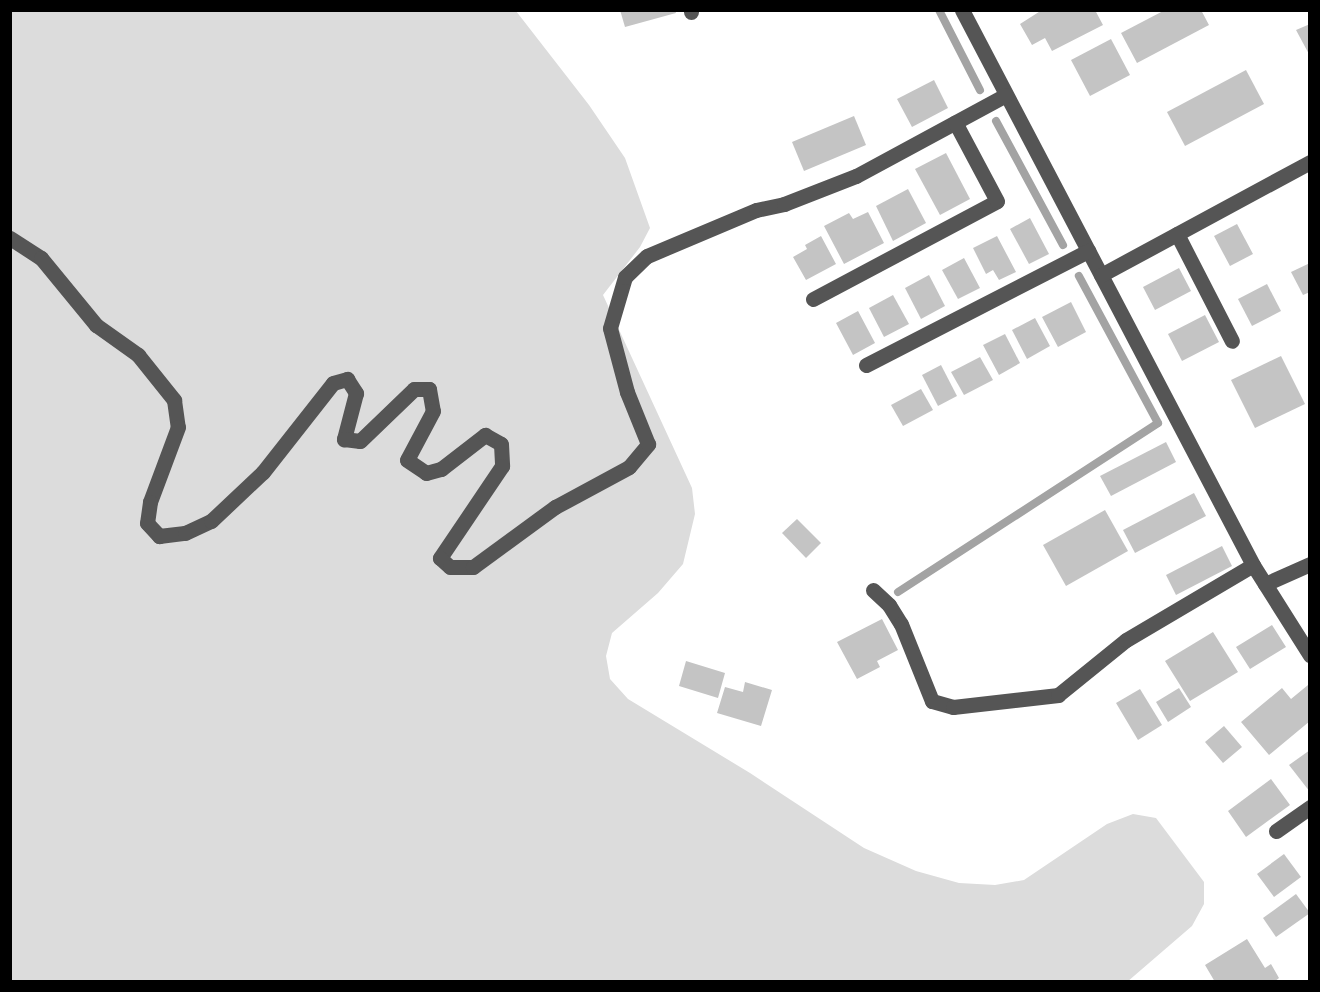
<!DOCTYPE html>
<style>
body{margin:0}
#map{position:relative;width:1320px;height:992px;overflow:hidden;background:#fff;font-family:Overpass,sans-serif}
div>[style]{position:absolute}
.green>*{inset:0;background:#dcdcdc}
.stream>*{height:8px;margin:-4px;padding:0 4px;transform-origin:4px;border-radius:4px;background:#a3a3a3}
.building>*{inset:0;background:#c4c4c4}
.minor>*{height:15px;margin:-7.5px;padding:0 7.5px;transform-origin:7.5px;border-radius:7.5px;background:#555}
span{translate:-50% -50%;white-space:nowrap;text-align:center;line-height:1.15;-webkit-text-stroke:4.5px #fff;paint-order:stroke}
.frame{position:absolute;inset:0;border:12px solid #000;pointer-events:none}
</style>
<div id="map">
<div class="green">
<i style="clip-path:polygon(10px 11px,516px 11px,589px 105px,625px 158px,650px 228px,640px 247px,603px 295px,692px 488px,695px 514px,683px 564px,658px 593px,612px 633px,606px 656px,610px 679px,628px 699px,750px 773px,864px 848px,916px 871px,959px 883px,995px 885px,1024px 880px,1107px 824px,1133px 814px,1156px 818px,1204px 882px,1204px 904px,1192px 926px,1127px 982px,11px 981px)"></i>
</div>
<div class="stream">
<i style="left:939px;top:10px;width:90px;rotate:62.9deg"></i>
<i style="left:996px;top:121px;width:141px;rotate:61.6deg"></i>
<i style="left:898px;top:592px;width:310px;rotate:-33deg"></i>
<i style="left:1158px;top:423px;width:167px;rotate:-118.3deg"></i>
</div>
<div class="building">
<i style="clip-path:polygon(620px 10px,675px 10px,676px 13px,625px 27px)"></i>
<i style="clip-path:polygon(1042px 10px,1095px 10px,1103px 25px,1052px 51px,1045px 38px,1032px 45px,1020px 24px)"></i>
<i style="clip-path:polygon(1165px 10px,1201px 10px,1209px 25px,1137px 63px,1121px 33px)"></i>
<i style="clip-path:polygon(1310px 24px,1310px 56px,1296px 30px)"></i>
<i style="clip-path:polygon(1111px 39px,1130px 75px,1090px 96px,1071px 60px)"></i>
<i style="clip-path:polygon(1246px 70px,1264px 104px,1185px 146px,1167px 112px)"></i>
<i style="clip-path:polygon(934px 80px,948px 108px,912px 127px,897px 99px)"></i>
<i style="clip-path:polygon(854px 116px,866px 145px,804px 171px,792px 142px)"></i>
<i style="clip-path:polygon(946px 153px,970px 199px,940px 215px,915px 169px)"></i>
<i style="clip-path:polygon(908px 189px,926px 223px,893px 241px,876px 206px)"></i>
<i style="clip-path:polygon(868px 212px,884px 243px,844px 264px,824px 226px,849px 213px,853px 219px)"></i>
<i style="clip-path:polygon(1030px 218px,1049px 254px,1029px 264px,1010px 229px)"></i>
<i style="clip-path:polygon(1237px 224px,1253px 254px,1230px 266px,1214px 236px)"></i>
<i style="clip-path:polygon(821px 236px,836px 264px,806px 280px,793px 257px,807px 249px,805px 245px)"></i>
<i style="clip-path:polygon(997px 236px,1016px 272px,999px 280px,993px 270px,986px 274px,973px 248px)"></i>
<i style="clip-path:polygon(964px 258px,980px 288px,958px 299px,942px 270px)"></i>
<i style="clip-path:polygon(1310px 263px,1310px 292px,1303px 295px,1291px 272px)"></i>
<i style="clip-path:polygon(1179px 268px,1191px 291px,1155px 310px,1143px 287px)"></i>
<i style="clip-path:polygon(929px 275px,945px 306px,921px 319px,905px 288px)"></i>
<i style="clip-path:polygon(1267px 284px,1281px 311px,1252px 326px,1238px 299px)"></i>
<i style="clip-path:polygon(893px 295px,909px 324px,884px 337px,869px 308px)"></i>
<i style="clip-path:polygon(1071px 302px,1086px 332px,1058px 347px,1042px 317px)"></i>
<i style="clip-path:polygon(858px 311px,875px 343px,853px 355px,836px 323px)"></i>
<i style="clip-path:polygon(1205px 315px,1219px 342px,1182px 361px,1168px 334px)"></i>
<i style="clip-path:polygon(1035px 318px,1050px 346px,1027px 359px,1012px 330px)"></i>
<i style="clip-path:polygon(1005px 334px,1020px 363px,999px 375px,983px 345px)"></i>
<i style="clip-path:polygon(1281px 356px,1305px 404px,1255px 428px,1231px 380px)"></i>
<i style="clip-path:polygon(980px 357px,993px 380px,964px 395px,951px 372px)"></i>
<i style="clip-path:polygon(941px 365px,957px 396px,938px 406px,922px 375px)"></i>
<i style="clip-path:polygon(921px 389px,933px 410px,903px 426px,891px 405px)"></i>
<i style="clip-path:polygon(1166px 442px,1176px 462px,1111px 496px,1100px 476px)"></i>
<i style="clip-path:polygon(1194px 493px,1206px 516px,1135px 553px,1123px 530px)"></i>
<i style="clip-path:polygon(1105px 510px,1128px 551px,1066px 586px,1043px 545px)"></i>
<i style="clip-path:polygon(797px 519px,821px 543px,806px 558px,782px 533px)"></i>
<i style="clip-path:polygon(1222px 546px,1232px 566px,1176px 595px,1166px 575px)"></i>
<i style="clip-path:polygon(882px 619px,898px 650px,877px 661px,880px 667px,857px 679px,837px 642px)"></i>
<i style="clip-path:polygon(1272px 625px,1286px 647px,1250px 669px,1236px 647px)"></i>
<i style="clip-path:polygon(1213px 632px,1238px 672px,1190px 701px,1165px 661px)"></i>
<i style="clip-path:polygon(686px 661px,725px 673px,718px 698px,679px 686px)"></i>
<i style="clip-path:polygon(745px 682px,772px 690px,761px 726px,717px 713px,725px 687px,743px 692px)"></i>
<i style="clip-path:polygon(1308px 685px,1310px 721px,1269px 755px,1241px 722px,1282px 688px,1291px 699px)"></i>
<i style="clip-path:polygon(1179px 688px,1191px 707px,1168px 722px,1156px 702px)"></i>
<i style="clip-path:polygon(1140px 689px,1162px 725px,1138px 740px,1116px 703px)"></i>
<i style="clip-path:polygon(1224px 726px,1242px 747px,1223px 763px,1205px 742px)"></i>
<i style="clip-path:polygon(1310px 750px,1310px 792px,1289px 765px)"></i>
<i style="clip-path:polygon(1271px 779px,1290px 805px,1246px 837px,1228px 811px)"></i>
<i style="clip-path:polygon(1284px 854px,1301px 877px,1274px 897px,1257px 874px)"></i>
<i style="clip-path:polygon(1296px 894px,1310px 913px,1276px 937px,1263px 918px)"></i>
<i style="clip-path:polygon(1247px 939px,1265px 968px,1271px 964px,1279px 978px,1274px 982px,1215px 982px,1205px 965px)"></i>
</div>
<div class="minor">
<i style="left:691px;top:10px;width:2px;rotate:90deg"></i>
<i style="left:962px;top:10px;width:627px;rotate:62.33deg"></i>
<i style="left:1253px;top:565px;width:107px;rotate:57.7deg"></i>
<i style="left:1177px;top:234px;width:120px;rotate:62.8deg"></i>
<i style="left:10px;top:238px;width:37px;rotate:33deg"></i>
<i style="left:41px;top:258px;width:87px;rotate:50.6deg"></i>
<i style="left:96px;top:325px;width:52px;rotate:35.5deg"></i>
<i style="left:138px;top:355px;width:58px;rotate:51.3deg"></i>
<i style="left:174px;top:400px;width:27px;rotate:82deg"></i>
<i style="left:178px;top:427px;width:80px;rotate:110.5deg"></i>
<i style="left:150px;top:502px;width:21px;rotate:98deg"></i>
<i style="left:147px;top:523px;width:18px;rotate:47deg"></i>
<i style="left:159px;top:536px;width:26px;rotate:-7deg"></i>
<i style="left:185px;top:533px;width:29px;rotate:-25deg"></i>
<i style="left:211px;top:521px;width:71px;rotate:-43.3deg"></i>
<i style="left:263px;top:472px;width:113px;rotate:-51.8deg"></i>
<i style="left:333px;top:383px;width:15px;rotate:-16deg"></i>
<i style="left:347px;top:379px;width:17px;rotate:57deg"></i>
<i style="left:356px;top:393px;width:48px;rotate:104.6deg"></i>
<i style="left:344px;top:439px;width:16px;rotate:7deg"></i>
<i style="left:360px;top:441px;width:75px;rotate:-43.9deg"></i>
<i style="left:414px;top:389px;width:15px"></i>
<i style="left:429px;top:389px;width:22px;rotate:80deg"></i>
<i style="left:433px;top:411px;width:55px;rotate:118deg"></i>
<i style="left:407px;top:460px;width:23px;rotate:34deg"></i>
<i style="left:426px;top:473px;width:16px;rotate:-15deg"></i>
<i style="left:441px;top:469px;width:56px;rotate:-37.7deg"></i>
<i style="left:485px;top:435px;width:18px;rotate:29deg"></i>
<i style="left:501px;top:444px;width:22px;rotate:87deg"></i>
<i style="left:502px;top:466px;width:111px;rotate:124deg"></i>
<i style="left:440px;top:558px;width:13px;rotate:42deg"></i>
<i style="left:450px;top:567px;width:23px"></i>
<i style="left:473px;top:567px;width:102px;rotate:-36.2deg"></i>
<i style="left:555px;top:507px;width:84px;rotate:-28.4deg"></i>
<i style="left:629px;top:467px;width:30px;rotate:-50deg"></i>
<i style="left:648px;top:444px;width:56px;rotate:-112deg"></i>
<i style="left:627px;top:392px;width:66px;rotate:-104.9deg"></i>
<i style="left:610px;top:328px;width:53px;rotate:-73.6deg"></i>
<i style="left:625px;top:277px;width:30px;rotate:-44deg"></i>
<i style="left:647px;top:256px;width:118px;rotate:-22.9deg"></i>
<i style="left:756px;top:210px;width:29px;rotate:-12deg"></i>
<i style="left:784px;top:204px;width:77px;rotate:-21.3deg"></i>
<i style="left:856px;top:176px;width:170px;rotate:-28.4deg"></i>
<i style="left:1101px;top:275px;width:238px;rotate:-28.4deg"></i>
<i style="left:813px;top:299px;width:208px;rotate:-28deg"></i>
<i style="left:997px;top:201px;width:89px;rotate:-118deg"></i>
<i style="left:866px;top:365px;width:250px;rotate:-27.2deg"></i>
<i style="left:1265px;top:584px;width:49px;rotate:-24deg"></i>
<i style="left:873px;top:590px;width:22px;rotate:43deg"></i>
<i style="left:889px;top:605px;width:22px;rotate:58deg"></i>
<i style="left:901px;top:624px;width:83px;rotate:68.1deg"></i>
<i style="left:932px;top:701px;width:22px;rotate:16deg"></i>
<i style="left:953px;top:707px;width:106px;rotate:-6.5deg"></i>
<i style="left:1058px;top:695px;width:87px;rotate:-39deg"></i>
<i style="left:1126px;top:640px;width:147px;rotate:-30.6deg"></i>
<i style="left:1276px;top:831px;width:42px;rotate:-35.2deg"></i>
</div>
<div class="frame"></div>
</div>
